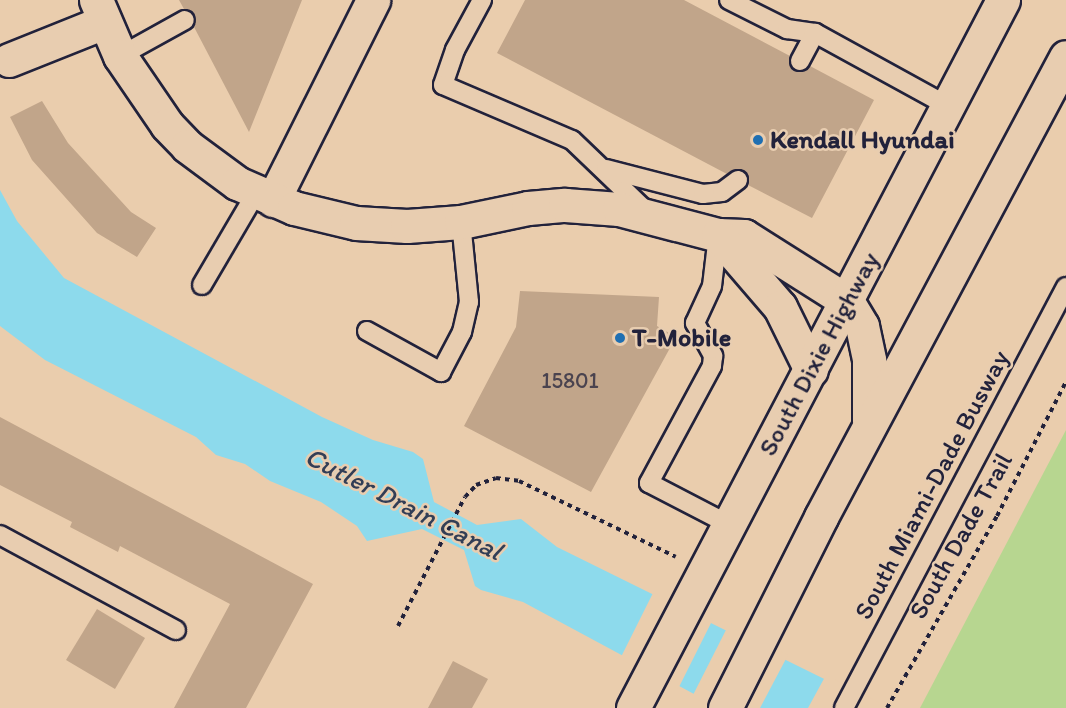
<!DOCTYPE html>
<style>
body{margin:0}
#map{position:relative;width:1066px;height:708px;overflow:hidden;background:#eacdad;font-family:Itim,sans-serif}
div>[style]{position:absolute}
.green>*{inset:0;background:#b7d690}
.water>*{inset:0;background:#8ddaec}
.pier>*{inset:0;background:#eacdad}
.building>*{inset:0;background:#c1a58a}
.path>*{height:4px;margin-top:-2px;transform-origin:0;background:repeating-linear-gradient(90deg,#22223b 0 4.5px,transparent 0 9px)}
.roads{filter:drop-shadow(2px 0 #22223b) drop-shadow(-2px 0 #22223b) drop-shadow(0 2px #22223b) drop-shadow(0 -2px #22223b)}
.lane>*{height:18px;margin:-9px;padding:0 9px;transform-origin:9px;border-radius:9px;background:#e8cdb0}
.street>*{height:33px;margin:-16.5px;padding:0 16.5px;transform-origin:16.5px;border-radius:16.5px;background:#e8cdb0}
.secondary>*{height:33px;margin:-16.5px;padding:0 16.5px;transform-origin:16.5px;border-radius:16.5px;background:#e8cdb0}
.highway>*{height:33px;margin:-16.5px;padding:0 16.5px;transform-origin:16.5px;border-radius:16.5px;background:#e8cdb0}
.dots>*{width:16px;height:16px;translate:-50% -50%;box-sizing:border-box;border:3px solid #e8cdb0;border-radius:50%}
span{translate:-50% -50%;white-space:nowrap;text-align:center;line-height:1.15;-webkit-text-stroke:5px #e8cdb0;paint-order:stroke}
.number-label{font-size:22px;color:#4a434f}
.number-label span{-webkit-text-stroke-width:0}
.poi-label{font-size:26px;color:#22223b;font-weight:700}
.left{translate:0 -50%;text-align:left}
.street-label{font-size:26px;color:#22223b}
.water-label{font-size:27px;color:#323e56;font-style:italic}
</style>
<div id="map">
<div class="green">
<i style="clip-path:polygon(1066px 430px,1066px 708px,920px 708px)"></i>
</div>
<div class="water">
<i style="clip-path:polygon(0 190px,17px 221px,64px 278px,322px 417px,373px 440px,413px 452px,423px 459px,434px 502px,477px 525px,521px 519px,557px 547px,883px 708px,720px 708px,523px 602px,481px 590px,475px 586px,464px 550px,422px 529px,367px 541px,357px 526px,321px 502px,270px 481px,245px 464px,216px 455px,196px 437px,45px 360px,0 326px)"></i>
</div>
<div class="pier">
<i style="clip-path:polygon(653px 593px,713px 619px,678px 689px,620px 659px)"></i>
<i style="clip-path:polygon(728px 626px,788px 655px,760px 708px,714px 708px,692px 697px)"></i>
<i style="clip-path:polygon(826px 675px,884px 705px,886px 708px,808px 708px)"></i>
</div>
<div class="building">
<i style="clip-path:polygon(179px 0,302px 0,249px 132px,194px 27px,195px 15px,184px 9px)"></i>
<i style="clip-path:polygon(525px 0,684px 0,790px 56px,790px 66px,795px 71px,810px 66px,874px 100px,812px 218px,748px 185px,749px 178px,743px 170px,727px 174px,497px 53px)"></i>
<i style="clip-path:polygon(42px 101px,68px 143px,131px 212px,156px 228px,137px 257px,97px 233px,32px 160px,10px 117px)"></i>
<i style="clip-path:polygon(520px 291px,659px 297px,657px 326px,676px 337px,591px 492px,464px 426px,516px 327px)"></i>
<i style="clip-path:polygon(0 417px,313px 584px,246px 708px,174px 708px,230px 604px,120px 546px,118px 552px,70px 527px,72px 522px,0 485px)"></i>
<i style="clip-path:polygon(97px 609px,145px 638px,115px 689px,66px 660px)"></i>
<i style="clip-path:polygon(453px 661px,488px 679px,472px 708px,428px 708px)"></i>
</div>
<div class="path">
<i style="left:398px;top:626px;width:145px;rotate:-62.6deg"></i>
<i style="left:465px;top:497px;width:16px;rotate:-47deg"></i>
<i style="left:476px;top:485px;width:21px;rotate:-19deg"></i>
<i style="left:496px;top:478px;width:23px;rotate:7deg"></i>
<i style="left:519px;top:481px;width:174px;rotate:25.8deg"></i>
<i style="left:887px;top:708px;width:221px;rotate:-60.2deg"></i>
<i style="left:997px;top:516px;width:151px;rotate:-62.8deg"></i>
</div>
<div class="roads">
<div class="lane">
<i style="left:482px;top:0;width:57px;rotate:118.4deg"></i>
<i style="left:455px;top:50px;width:37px;rotate:109deg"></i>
<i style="left:443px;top:85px;width:140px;rotate:23.1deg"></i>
<i style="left:572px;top:140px;width:104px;rotate:43.8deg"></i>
<i style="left:729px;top:0;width:65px;rotate:26.6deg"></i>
<i style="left:787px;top:29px;width:28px;rotate:8deg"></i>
<i style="left:815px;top:33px;width:152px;rotate:28.8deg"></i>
<i style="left:120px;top:56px;width:74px;rotate:-29deg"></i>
<i style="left:800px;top:61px;width:32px;rotate:-62deg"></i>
<i style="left:606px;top:169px;width:100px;rotate:14.5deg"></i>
<i style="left:703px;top:194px;width:19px;rotate:-6deg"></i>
<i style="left:722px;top:192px;width:20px;rotate:-37deg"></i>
<i style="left:718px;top:235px;width:51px;rotate:96.7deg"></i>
<i style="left:712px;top:286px;width:41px;rotate:114.7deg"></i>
<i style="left:695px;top:323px;width:38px;rotate:61deg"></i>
<i style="left:713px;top:356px;width:10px;rotate:96deg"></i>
<i style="left:712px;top:366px;width:133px;rotate:118.3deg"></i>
<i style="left:649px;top:483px;width:91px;rotate:27.4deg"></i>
<i style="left:202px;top:285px;width:107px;rotate:-59.6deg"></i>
<i style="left:367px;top:331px;width:85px;rotate:29deg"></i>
<i style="left:441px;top:372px;width:45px;rotate:-62.3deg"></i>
<i style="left:462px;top:332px;width:31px;rotate:-77deg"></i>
<i style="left:469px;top:302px;width:80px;rotate:-95.7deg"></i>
<i style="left:0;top:535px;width:200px;rotate:28.4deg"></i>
<i style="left:844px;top:708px;width:476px;rotate:-62.2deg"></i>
</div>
<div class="street">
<i style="left:9px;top:60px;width:102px;rotate:-21.8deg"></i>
<i style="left:273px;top:200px;width:224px;rotate:-63.4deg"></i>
</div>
<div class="secondary">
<i style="left:96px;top:0;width:61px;rotate:66.8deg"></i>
<i style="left:120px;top:56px;width:83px;rotate:55.7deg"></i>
<i style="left:167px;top:125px;width:29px;rotate:46deg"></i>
<i style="left:187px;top:146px;width:62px;rotate:36.5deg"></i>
<i style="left:237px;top:183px;width:62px;rotate:23.7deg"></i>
<i style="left:294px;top:208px;width:64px;rotate:13.6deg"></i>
<i style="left:356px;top:223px;width:51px;rotate:3.4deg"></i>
<i style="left:407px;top:226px;width:54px;rotate:-4.2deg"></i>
<i style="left:461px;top:222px;width:68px;rotate:-11.8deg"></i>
<i style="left:528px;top:208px;width:37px;rotate:-5deg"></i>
<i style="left:565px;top:205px;width:54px;rotate:4.2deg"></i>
<i style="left:619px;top:209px;width:102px;rotate:14.7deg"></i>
<i style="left:718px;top:235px;width:26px;rotate:2deg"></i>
<i style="left:744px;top:236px;width:122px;rotate:32.3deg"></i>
<i style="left:718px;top:235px;width:95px;rotate:49.3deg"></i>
<i style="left:780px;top:307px;width:70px;rotate:63.8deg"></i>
</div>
<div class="highway">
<i style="left:847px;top:301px;width:29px;rotate:59deg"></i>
<i style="left:862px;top:326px;width:35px;rotate:78deg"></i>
<i style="left:869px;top:360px;width:61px;rotate:90deg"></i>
<i style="left:633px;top:708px;width:799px;rotate:-62.41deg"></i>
<i style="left:725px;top:708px;width:214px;rotate:-63.3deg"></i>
<i style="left:821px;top:517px;width:521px;rotate:-61.96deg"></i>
</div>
</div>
<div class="dots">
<i style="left:758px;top:140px;background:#1f6fb2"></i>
<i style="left:620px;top:338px;background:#1f6fb2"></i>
</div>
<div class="number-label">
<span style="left:570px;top:381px">15801</span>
</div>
<div class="poi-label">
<span class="left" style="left:770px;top:140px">Kendall Hyundai</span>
<span class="left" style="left:632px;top:338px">T-Mobile</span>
</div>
<div class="street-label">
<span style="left:819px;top:354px;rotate:-62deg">South Dixie Highway</span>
<span style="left:932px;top:485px;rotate:-62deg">South Miami-Dade Busway</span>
<span style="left:961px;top:536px;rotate:-61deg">South Dade Trail</span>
</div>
<div class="water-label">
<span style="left:404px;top:503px;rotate:27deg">Cutler Drain Canal</span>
</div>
</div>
